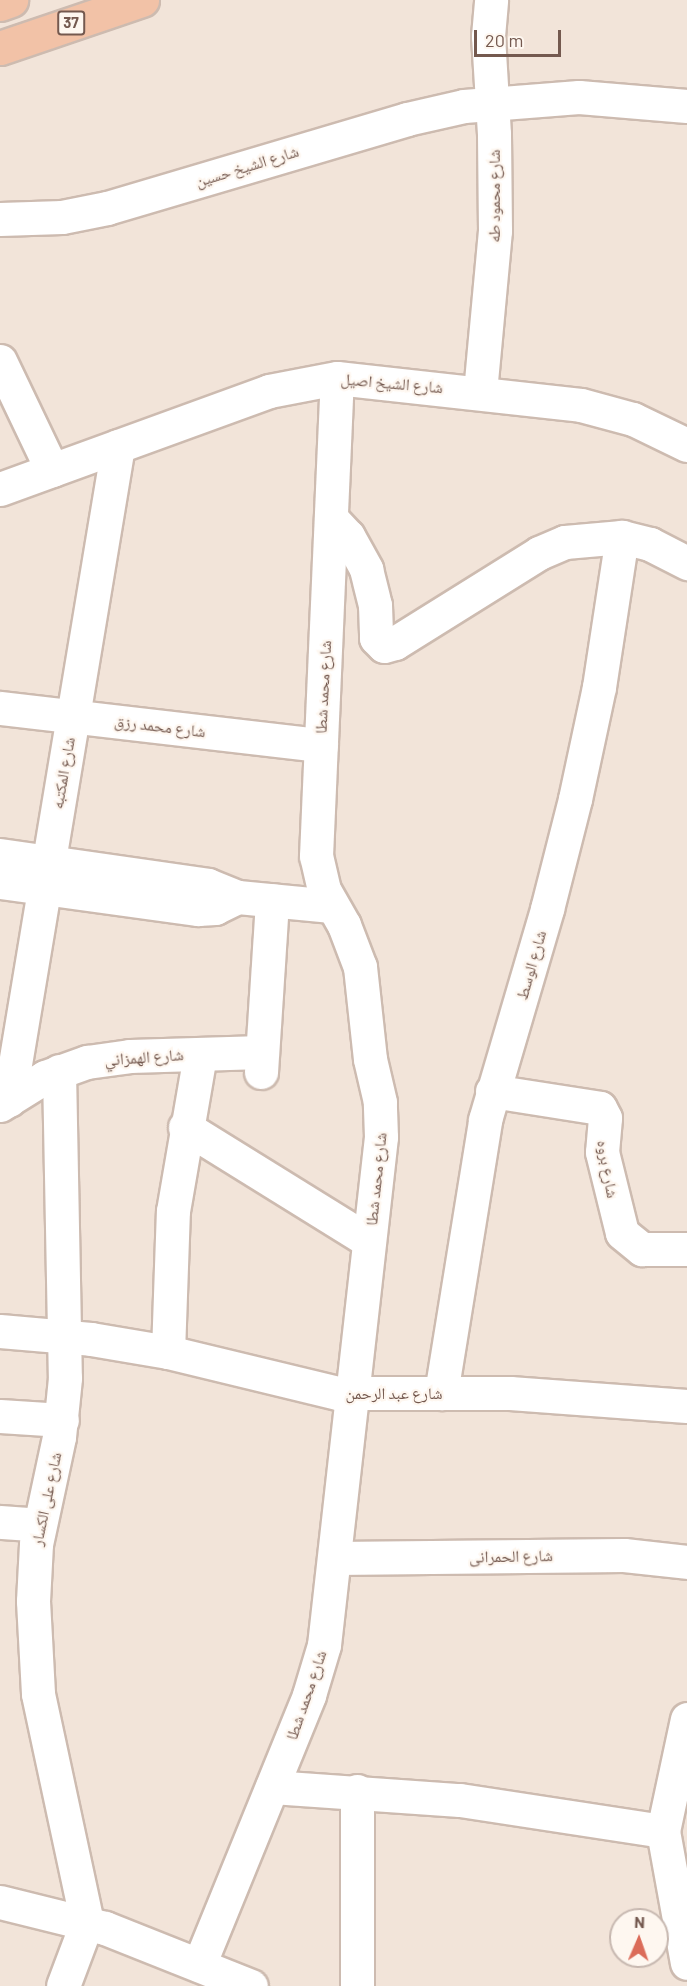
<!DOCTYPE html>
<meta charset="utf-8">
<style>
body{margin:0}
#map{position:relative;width:687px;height:1986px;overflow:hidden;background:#fbf3ea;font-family:Barlow,"Noto Naskh Arabic",sans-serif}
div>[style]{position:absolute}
.residential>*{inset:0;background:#f2e4d9}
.roads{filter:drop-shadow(2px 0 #cdbbb0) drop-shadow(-2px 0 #cdbbb0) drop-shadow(0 2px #cdbbb0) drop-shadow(0 -2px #cdbbb0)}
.minor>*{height:33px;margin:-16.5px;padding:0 16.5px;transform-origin:16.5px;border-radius:16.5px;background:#fff}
.trunk>*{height:33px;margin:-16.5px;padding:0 16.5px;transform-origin:16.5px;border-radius:16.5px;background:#f2c2a7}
span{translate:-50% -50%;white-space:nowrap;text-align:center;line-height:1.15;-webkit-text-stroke:4.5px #fef7f0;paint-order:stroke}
.shield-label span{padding:2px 4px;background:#fef7f0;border:2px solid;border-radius:4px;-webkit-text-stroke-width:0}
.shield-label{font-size:15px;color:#74594f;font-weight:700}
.street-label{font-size:16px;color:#74594f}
.north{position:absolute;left:609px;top:1908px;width:60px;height:60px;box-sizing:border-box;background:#fef7f0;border:2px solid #c7b8b0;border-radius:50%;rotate:2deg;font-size:16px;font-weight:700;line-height:24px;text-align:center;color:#74594f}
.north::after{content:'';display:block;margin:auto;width:21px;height:27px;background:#db6c59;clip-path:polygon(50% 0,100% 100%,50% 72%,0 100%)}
.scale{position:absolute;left:474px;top:30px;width:87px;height:27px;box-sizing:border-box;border:3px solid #74594f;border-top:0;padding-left:8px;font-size:18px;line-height:21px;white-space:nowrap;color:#74594f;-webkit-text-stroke:4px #fef7f0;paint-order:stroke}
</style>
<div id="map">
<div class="residential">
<i style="clip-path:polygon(evenodd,0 0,687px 0,687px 1986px,0 1986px,0 0,621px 1920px,657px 1920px,657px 1956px,621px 1956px,621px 1920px)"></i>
</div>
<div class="roads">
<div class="minor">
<i style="left:0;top:219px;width:62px;rotate:-1.8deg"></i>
<i style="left:62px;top:217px;width:46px;rotate:-11.3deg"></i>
<i style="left:107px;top:208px;width:313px;rotate:-16.5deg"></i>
<i style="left:407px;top:119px;width:58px;rotate:-12.8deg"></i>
<i style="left:464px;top:106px;width:115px;rotate:-4.5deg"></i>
<i style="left:579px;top:97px;width:108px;rotate:4.8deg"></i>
<i style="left:0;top:361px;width:121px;rotate:64.5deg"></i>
<i style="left:480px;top:392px;width:162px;rotate:-84.7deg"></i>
<i style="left:495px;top:231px;width:97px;rotate:-90.6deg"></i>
<i style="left:494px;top:134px;width:98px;rotate:-93.5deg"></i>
<i style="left:488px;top:36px;width:36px;rotate:-85deg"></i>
<i style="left:0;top:489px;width:286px;rotate:-20deg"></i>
<i style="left:269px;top:391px;width:69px;rotate:-10.8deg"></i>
<i style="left:337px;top:378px;width:245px;rotate:6.3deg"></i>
<i style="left:581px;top:405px;width:54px;rotate:15.1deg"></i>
<i style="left:633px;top:419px;width:60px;rotate:25.7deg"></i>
<i style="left:331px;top:518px;width:25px;rotate:47deg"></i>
<i style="left:348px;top:536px;width:38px;rotate:61deg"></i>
<i style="left:366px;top:569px;width:37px;rotate:76deg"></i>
<i style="left:375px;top:605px;width:33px;rotate:88deg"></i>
<i style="left:376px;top:638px;width:11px;rotate:45deg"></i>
<i style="left:384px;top:646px;width:11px;rotate:-15deg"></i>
<i style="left:395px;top:643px;width:170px;rotate:-32deg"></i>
<i style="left:539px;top:553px;width:28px;rotate:-23deg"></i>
<i style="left:565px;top:542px;width:57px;rotate:-5deg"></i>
<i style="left:622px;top:537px;width:29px;rotate:14deg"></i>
<i style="left:650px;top:544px;width:42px;rotate:27.2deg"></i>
<i style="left:0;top:708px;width:323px;rotate:6.6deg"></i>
<i style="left:0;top:855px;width:210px;rotate:8.2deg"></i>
<i style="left:208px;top:885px;width:32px;rotate:22deg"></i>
<i style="left:238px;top:897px;width:94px;rotate:5.5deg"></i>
<i style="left:0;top:882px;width:200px;rotate:7.8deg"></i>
<i style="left:198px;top:909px;width:17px;rotate:-3deg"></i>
<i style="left:215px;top:908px;width:25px;rotate:-26deg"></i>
<i style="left:59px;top:1071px;width:307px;rotate:88.9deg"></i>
<i style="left:65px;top:1378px;width:59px;rotate:95.8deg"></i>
<i style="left:59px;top:1437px;width:109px;rotate:102.1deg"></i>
<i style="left:36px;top:1544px;width:57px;rotate:93deg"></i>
<i style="left:33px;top:1601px;width:93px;rotate:86.9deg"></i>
<i style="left:38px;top:1694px;width:233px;rotate:77.9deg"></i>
<i style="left:87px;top:1922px;width:68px;rotate:110.6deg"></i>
<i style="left:261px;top:1072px;width:172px;rotate:-86.3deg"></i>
<i style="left:492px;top:1091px;width:109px;rotate:8.9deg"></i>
<i style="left:600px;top:1108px;width:11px;rotate:63deg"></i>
<i style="left:605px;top:1118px;width:34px;rotate:95deg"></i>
<i style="left:602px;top:1152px;width:83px;rotate:76.1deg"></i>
<i style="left:622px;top:1233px;width:26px;rotate:39deg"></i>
<i style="left:642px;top:1249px;width:45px"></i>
<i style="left:9px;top:1100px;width:663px;rotate:-80.54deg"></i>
<i style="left:0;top:1105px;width:53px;rotate:-31.9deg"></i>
<i style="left:45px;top:1077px;width:45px;rotate:-19.7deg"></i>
<i style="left:87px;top:1062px;width:43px;rotate:-7.9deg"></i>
<i style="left:130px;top:1056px;width:132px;rotate:-1.7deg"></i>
<i style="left:185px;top:1127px;width:216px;rotate:31.8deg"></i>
<i style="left:0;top:1331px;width:91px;rotate:5deg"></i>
<i style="left:91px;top:1339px;width:78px;rotate:9.6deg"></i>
<i style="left:168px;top:1352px;width:175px;rotate:13.6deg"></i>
<i style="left:338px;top:1393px;width:172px"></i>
<i style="left:510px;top:1393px;width:177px;rotate:4.2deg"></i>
<i style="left:168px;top:1352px;width:141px;rotate:-88deg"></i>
<i style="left:173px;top:1211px;width:159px;rotate:-80.2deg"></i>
<i style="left:441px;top:1393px;width:277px;rotate:-80.8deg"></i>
<i style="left:485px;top:1120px;width:220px;rotate:-73.6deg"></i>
<i style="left:547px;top:909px;width:114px;rotate:-75.7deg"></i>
<i style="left:575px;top:799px;width:115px;rotate:-77.9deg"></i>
<i style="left:599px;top:687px;width:152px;rotate:-81.3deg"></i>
<i style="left:0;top:1416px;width:62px;rotate:3.7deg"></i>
<i style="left:0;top:1522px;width:39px;rotate:4deg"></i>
<i style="left:335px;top:1558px;width:289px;rotate:-0.6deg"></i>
<i style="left:624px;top:1555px;width:63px;rotate:6.3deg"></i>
<i style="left:687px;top:1719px;width:115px;rotate:102.1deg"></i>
<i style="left:663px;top:1831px;width:134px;rotate:79.7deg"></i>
<i style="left:272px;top:1787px;width:188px;rotate:4deg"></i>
<i style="left:460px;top:1800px;width:205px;rotate:8.7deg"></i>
<i style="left:0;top:1902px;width:108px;rotate:13.9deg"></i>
<i style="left:105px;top:1928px;width:157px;rotate:21.7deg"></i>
<i style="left:199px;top:1965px;width:292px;rotate:-67.8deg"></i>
<i style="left:309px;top:1695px;width:52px;rotate:-73.3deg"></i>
<i style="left:324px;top:1645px;width:511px;rotate:-83.6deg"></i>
<i style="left:381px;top:1137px;width:35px;rotate:-92deg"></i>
<i style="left:380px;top:1102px;width:44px;rotate:-103.1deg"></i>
<i style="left:370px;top:1059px;width:93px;rotate:-96.2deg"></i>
<i style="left:360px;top:967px;width:45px;rotate:-110.9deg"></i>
<i style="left:344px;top:925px;width:40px;rotate:-119.7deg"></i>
<i style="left:324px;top:890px;width:35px;rotate:-103deg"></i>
<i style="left:316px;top:856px;width:478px;rotate:-87.5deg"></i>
<i style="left:357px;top:1986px;width:195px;rotate:-90deg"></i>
</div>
<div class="trunk">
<i style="left:0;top:4px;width:12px;rotate:-20deg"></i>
<i style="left:0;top:48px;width:150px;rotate:-18.7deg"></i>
</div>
</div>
<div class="shield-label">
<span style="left:71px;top:23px">37</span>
</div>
<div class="street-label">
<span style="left:247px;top:166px;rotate:-17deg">شارع الشيخ حسين</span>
<span style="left:494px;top:196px;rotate:-90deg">شارع محمود طه</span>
<span style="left:392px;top:383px;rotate:5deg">شارع الشيخ اصيل</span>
<span style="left:323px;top:687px;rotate:-87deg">شارع محمد شطا</span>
<span style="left:160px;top:726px;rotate:7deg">شارع محمد رزق</span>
<span style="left:63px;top:773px;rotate:-80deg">شارع المكتبه</span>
<span style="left:531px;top:965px;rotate:-74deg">شارع الوسط</span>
<span style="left:144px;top:1057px;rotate:-4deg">شارع الهمزاني</span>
<span style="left:608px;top:1169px;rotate:80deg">شارع بروه</span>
<span style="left:376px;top:1179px;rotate:-84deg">شارع محمد شطا</span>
<span style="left:394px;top:1393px">شارع عبد الرحمن</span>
<span style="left:46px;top:1499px;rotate:-78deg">شارع على الكسار</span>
<span style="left:511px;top:1556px;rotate:-1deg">شارع الحمرانى</span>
<span style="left:306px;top:1695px;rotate:-71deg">شارع محمد شطا</span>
</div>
<div class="north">N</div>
<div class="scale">20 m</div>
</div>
